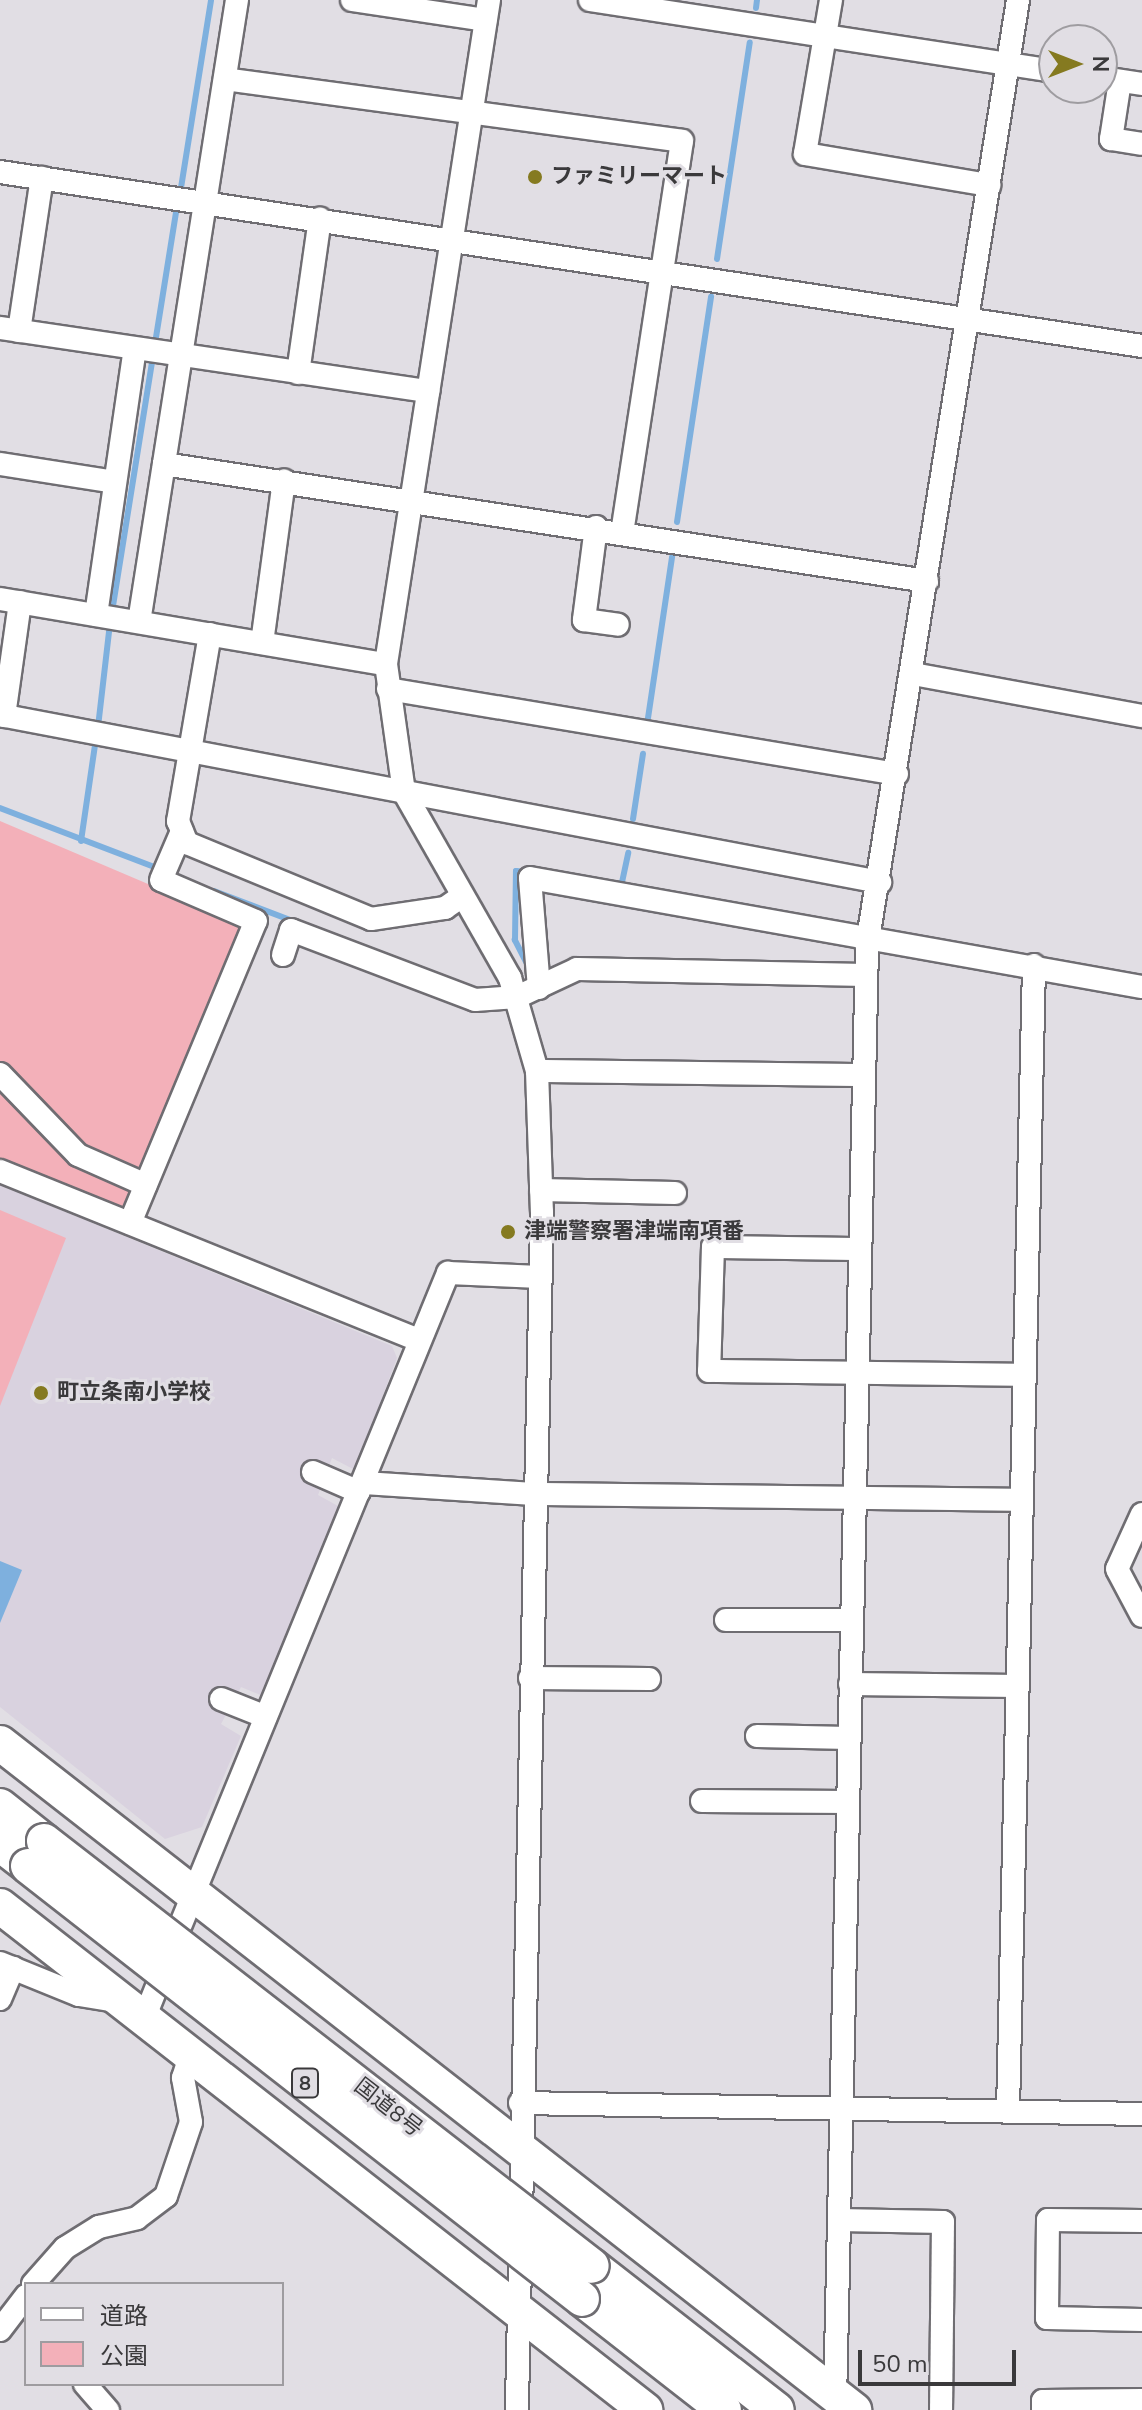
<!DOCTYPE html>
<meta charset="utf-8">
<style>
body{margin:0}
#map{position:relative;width:1142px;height:2410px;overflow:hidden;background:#e1dee4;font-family:"Nunito Sans","Noto Sans JP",sans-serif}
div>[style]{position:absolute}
.built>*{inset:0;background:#d9d2df}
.green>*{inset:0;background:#f3b0b9}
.water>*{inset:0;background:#7eb0de}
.stream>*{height:6px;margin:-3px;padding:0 3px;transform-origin:3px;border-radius:3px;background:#7eb0de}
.roads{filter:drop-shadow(2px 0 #6f6d72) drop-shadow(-2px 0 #6f6d72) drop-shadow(0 2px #6f6d72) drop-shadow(0 -2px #6f6d72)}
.minor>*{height:22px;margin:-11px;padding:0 11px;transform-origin:11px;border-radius:11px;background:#fff}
.highway>*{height:34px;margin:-17px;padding:0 17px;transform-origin:17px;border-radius:17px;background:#fff}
.bridges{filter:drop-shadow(2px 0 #6f6d72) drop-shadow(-2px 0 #6f6d72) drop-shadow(0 2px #6f6d72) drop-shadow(0 -2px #6f6d72)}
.highway-bridge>*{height:34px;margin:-17px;padding:0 17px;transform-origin:17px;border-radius:17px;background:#fff}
.dots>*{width:22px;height:22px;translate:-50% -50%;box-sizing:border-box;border:4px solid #e1dee4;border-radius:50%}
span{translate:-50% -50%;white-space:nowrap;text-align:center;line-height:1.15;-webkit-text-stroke:6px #e1dee4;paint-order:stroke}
.shield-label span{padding:2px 6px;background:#e1dee4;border:2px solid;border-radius:6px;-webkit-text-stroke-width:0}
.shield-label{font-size:20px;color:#3a393b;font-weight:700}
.poi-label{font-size:22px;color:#3a393b;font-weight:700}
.left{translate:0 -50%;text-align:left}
.street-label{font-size:22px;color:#3a393b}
.legend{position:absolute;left:24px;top:2282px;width:260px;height:104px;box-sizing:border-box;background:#e1dee4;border:2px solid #9e9ca0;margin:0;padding:10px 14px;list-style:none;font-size:24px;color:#3a393b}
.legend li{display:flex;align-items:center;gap:16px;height:40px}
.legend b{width:40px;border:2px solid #9e9ca0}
.north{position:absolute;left:1038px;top:24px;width:80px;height:80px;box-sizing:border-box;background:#e1dee4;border:2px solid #9e9ca0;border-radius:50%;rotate:90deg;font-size:22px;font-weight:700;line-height:32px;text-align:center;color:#3a393b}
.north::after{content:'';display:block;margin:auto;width:28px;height:36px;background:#857a20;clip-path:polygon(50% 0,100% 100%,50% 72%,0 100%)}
.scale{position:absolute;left:858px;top:2350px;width:158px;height:36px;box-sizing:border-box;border:4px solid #3a393b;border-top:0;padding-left:10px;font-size:24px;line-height:28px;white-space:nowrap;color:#3a393b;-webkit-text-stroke:6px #e1dee4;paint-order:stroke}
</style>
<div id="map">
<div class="built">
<i style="clip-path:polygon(0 1185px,392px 1346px,397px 1358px,355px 1470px,332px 1458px,318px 1495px,338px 1506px,263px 1696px,241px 1687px,221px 1724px,241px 1736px,202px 1827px,165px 1839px,0 1707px)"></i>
</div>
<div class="green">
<i style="clip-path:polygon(0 821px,242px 924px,122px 1209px,0 1160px)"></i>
<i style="clip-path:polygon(0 1210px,66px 1238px,0 1406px)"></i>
</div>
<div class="water">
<i style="clip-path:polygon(0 1561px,22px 1570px,0 1623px)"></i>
</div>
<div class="stream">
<i style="left:756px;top:8px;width:8px;rotate:-83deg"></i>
<i style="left:180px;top:194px;width:196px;rotate:-80.9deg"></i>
<i style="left:717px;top:259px;width:219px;rotate:-81.4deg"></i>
<i style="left:677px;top:522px;width:228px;rotate:-81.4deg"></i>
<i style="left:112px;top:612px;width:412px;rotate:-80.9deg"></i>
<i style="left:648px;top:718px;width:163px;rotate:-81.5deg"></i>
<i style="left:98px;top:727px;width:105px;rotate:-83.4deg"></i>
<i style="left:0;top:808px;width:168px;rotate:20.9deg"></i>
<i style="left:633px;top:819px;width:66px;rotate:-81.3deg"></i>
<i style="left:81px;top:841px;width:104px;rotate:-81.7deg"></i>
<i style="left:621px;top:887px;width:35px;rotate:-78deg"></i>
<i style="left:214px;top:891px;width:85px;rotate:20.8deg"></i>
<i style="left:526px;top:962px;width:25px;rotate:-117deg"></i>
<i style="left:515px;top:940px;width:69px;rotate:-89.2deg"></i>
<i style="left:516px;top:871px;width:11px;rotate:5deg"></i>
</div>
<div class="roads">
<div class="minor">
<i style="left:352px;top:0;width:135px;rotate:8.5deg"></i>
<i style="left:489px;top:0;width:672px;rotate:98.82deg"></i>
<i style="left:386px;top:664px;width:129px;rotate:82deg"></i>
<i style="left:404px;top:792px;width:214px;rotate:60.3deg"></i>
<i style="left:510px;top:978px;width:97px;rotate:73.8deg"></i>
<i style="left:537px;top:1071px;width:141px;rotate:88deg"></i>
<i style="left:542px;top:1212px;width:1198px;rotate:91.2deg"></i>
<i style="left:590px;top:0;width:469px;rotate:8.7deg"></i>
<i style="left:831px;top:0;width:156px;rotate:99.6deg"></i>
<i style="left:805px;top:154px;width:187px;rotate:9.6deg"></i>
<i style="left:1102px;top:78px;width:40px;rotate:8.5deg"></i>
<i style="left:225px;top:79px;width:461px;rotate:7.7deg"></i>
<i style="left:682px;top:141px;width:395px;rotate:98.7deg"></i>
<i style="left:1120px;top:81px;width:59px;rotate:98.8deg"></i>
<i style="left:1111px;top:139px;width:31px;rotate:9deg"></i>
<i style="left:0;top:172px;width:1155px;rotate:8.66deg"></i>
<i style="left:0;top:328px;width:433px;rotate:8.4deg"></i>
<i style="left:19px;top:331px;width:155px;rotate:-81.5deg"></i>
<i style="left:298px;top:373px;width:156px;rotate:-81.9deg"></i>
<i style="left:0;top:464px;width:116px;rotate:8.9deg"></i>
<i style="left:164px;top:464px;width:772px;rotate:8.72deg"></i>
<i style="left:596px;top:527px;width:94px;rotate:97.4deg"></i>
<i style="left:584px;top:620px;width:34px;rotate:8deg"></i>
<i style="left:0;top:599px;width:391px;rotate:9.6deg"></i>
<i style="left:96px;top:615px;width:269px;rotate:-81.7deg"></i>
<i style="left:139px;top:622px;width:630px;rotate:-81.05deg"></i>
<i style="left:210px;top:634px;width:190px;rotate:99.7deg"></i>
<i style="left:178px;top:821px;width:24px;rotate:68deg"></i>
<i style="left:187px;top:843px;width:199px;rotate:22.4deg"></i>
<i style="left:371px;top:919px;width:75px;rotate:-8.5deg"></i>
<i style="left:445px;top:908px;width:21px;rotate:-35deg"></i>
<i style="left:262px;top:643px;width:164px;rotate:-82.3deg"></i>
<i style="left:913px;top:674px;width:233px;rotate:10.4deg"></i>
<i style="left:388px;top:689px;width:516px;rotate:9.48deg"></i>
<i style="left:0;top:715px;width:896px;rotate:10.75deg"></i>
<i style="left:4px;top:716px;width:115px;rotate:-82deg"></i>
<i style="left:283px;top:955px;width:26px;rotate:-72deg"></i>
<i style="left:291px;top:930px;width:197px;rotate:20.8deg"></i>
<i style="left:475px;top:1000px;width:42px;rotate:-4.1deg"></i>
<i style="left:517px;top:997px;width:66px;rotate:-25deg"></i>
<i style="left:577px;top:969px;width:289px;rotate:1.2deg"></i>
<i style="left:539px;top:988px;width:110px;rotate:-94.7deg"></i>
<i style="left:530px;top:878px;width:622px;rotate:10.1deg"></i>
<i style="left:537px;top:1071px;width:327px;rotate:0.7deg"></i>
<i style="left:0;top:1074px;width:112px;rotate:46.1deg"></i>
<i style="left:78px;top:1155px;width:74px;rotate:23.8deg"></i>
<i style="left:0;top:1171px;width:451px;rotate:22deg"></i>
<i style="left:541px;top:1190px;width:134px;rotate:1.3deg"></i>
<i style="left:130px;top:1223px;width:327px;rotate:-67.4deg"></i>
<i style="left:256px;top:921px;width:103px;rotate:-156.7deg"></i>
<i style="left:161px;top:880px;width:53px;rotate:-66.8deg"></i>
<i style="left:860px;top:1249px;width:147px;rotate:-179.2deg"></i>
<i style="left:713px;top:1247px;width:124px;rotate:91.8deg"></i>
<i style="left:709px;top:1371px;width:316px;rotate:0.7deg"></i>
<i style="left:313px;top:1472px;width:50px;rotate:23.5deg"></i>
<i style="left:364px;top:1483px;width:170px;rotate:3.7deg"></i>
<i style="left:534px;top:1494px;width:488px;rotate:0.7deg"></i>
<i style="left:1142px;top:1514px;width:60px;rotate:114.4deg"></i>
<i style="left:1117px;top:1569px;width:53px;rotate:62deg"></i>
<i style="left:726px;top:1620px;width:126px"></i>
<i style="left:530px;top:1678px;width:119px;rotate:0.5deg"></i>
<i style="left:850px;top:1684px;width:168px;rotate:0.7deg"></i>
<i style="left:221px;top:1699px;width:48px;rotate:21.8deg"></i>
<i style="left:757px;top:1736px;width:92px;rotate:1.2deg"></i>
<i style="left:702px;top:1801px;width:146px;rotate:0.4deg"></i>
<i style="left:181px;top:1924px;width:704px;rotate:-67.7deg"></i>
<i style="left:448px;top:1273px;width:92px;rotate:2.5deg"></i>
<i style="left:0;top:1963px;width:85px;rotate:22.1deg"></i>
<i style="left:79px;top:1995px;width:37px;rotate:9deg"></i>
<i style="left:0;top:1999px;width:34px;rotate:-67deg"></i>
<i style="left:143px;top:2021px;width:40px;rotate:-68deg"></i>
<i style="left:520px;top:2103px;width:622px;rotate:1.01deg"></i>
<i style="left:1008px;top:2111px;width:1146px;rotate:-88.7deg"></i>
<i style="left:839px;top:2220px;width:104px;rotate:1.1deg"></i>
<i style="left:943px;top:2222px;width:188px;rotate:90.6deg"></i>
<i style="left:1142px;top:2221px;width:94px;rotate:-179.4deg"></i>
<i style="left:1048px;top:2220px;width:98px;rotate:90.6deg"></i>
<i style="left:1047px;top:2318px;width:95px;rotate:1.2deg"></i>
<i style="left:33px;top:2284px;width:48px;rotate:-48.4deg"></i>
<i style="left:65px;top:2248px;width:40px;rotate:-32deg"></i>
<i style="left:99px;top:2227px;width:39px;rotate:-13deg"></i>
<i style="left:137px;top:2218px;width:36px;rotate:-37deg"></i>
<i style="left:166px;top:2196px;width:78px;rotate:-71.3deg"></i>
<i style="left:191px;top:2122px;width:45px;rotate:-100.3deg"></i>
<i style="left:183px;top:2078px;width:22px;rotate:-72deg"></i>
<i style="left:0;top:2330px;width:43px;rotate:-52.6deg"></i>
<i style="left:85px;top:2384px;width:35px;rotate:49deg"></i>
<i style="left:835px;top:2402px;width:1457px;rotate:-88.74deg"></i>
<i style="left:867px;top:945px;width:957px;rotate:-80.92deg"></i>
<i style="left:1043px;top:2410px;width:9px;rotate:-90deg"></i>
<i style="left:1043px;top:2401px;width:99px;rotate:-0.6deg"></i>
</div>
<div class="highway">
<i style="left:0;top:1743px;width:1084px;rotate:37.99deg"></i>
<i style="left:0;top:1806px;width:56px;rotate:38.5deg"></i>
<i style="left:0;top:1844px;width:36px;rotate:38deg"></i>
<i style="left:0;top:1906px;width:819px;rotate:38deg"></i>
<i style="left:592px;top:2266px;width:234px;rotate:37.9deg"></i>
<i style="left:582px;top:2299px;width:180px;rotate:38deg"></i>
</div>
</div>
<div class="bridges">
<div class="highway-bridge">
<i style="left:44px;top:1841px;width:693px;rotate:37.8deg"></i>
<i style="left:28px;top:1866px;width:703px;rotate:38.01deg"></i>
</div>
</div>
<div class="dots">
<i style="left:535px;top:177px;background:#857a20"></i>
<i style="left:508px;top:1232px;background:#857a20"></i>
<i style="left:41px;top:1393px;background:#857a20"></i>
</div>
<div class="shield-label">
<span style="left:305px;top:2083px">8</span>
</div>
<div class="poi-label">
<span class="left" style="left:551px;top:177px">ファミリーマート</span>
<span class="left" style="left:524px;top:1232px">津端警察署津端南項番</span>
<span class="left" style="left:57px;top:1393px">町立条南小学校</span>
</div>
<div class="street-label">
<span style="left:388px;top:2108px;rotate:38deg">国道8号</span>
</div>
<ul class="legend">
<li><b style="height:10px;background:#fff"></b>道路</li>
<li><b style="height:22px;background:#f3b0b9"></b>公園</li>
</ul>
<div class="north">N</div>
<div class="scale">50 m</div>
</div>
